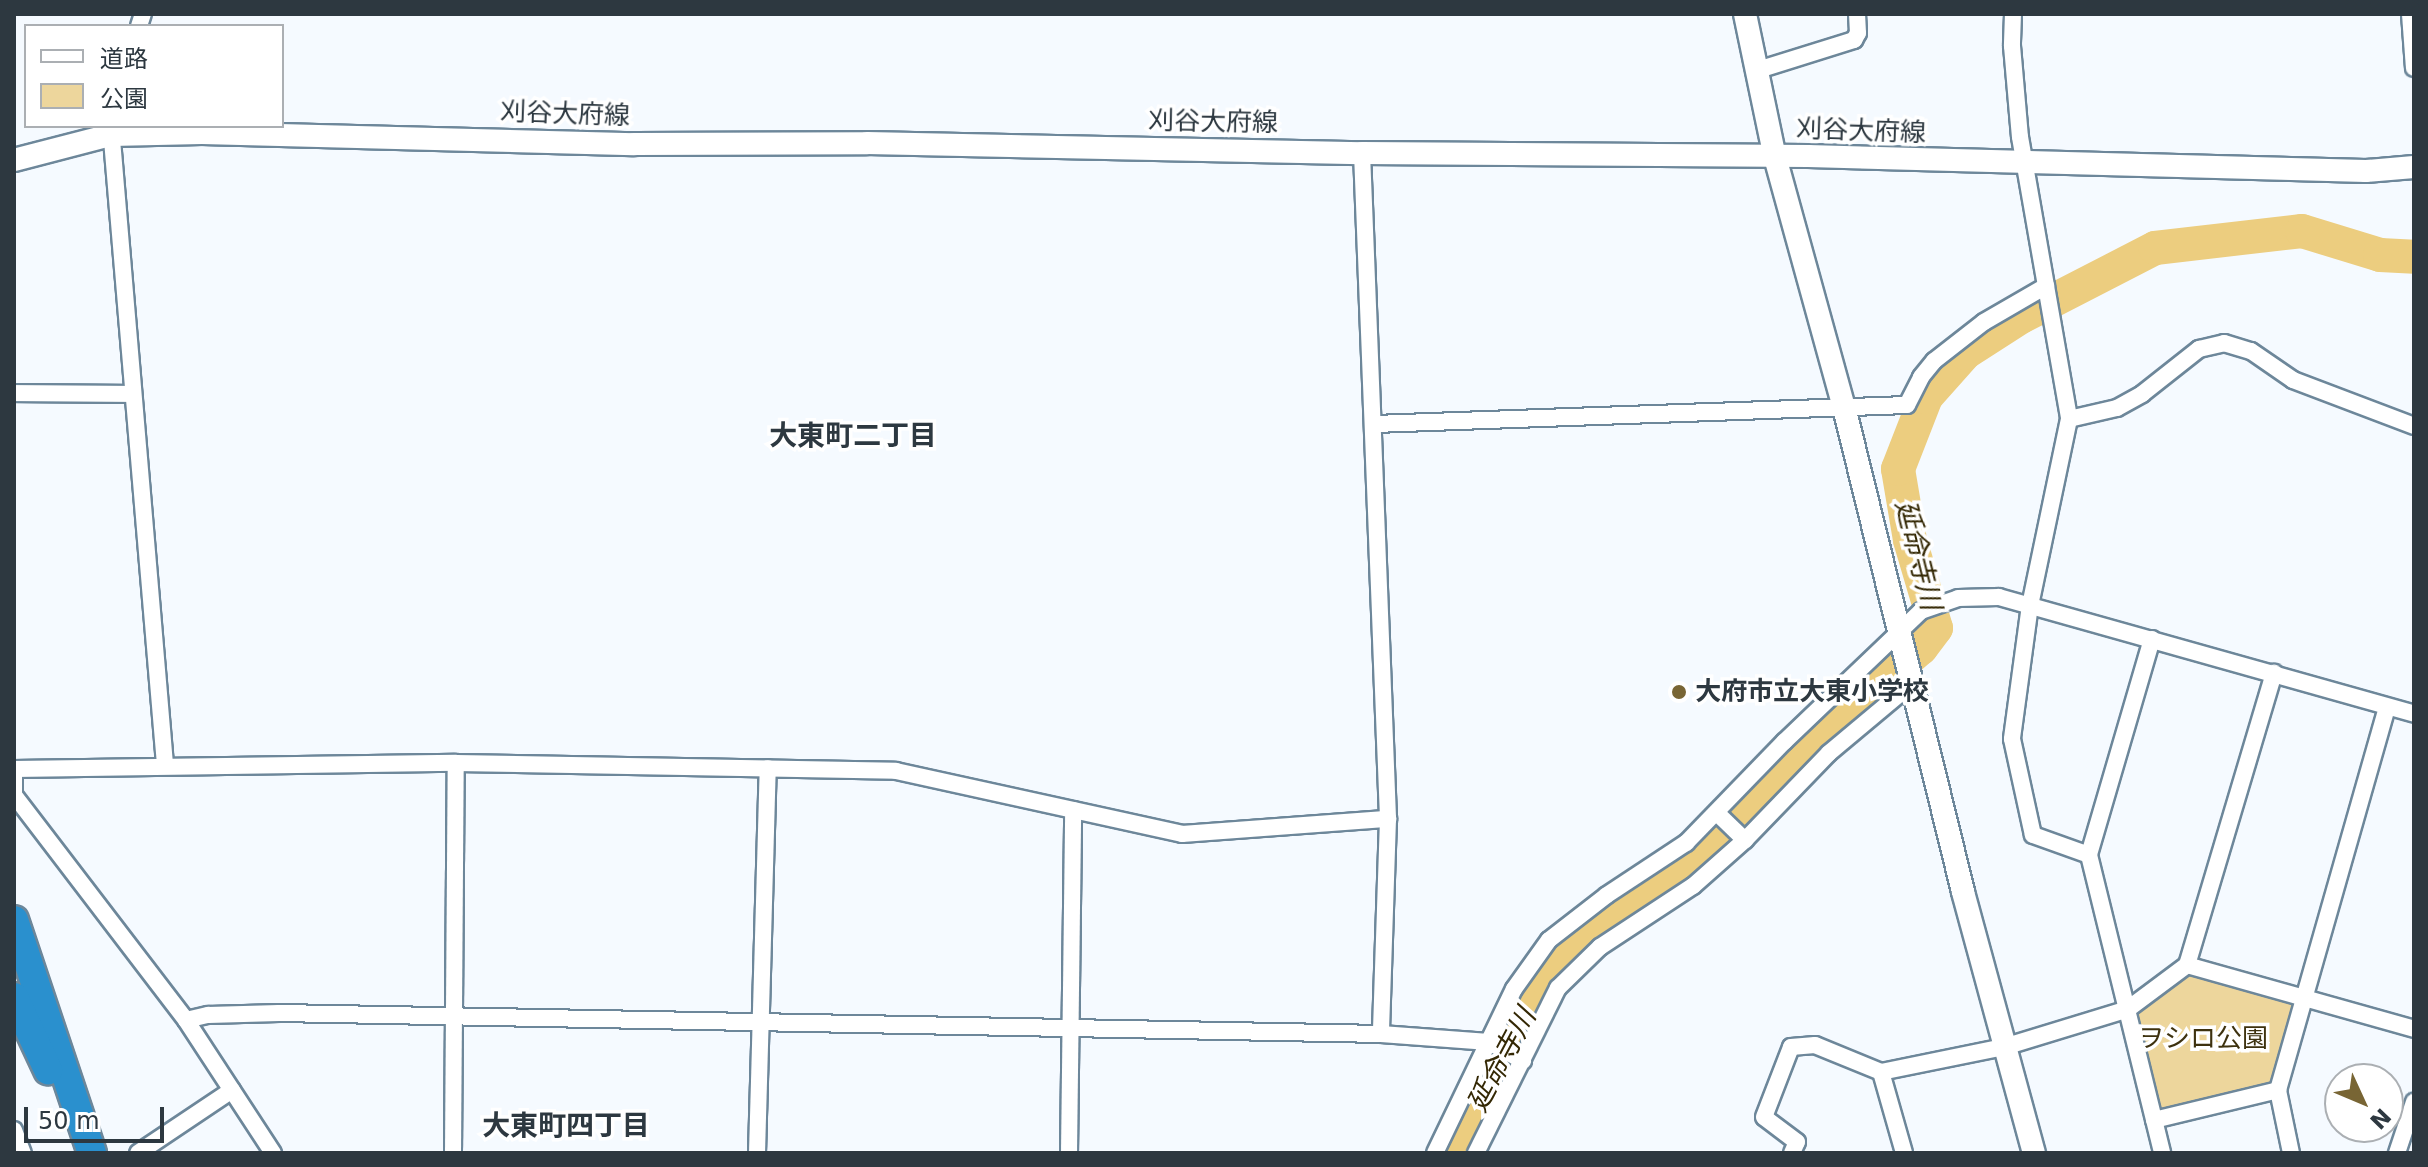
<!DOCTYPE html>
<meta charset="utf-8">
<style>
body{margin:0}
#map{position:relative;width:2428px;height:1167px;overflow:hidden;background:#f5faff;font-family:"DejaVu Sans","Noto Sans JP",sans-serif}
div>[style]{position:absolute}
.green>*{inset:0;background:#edd69c}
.river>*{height:34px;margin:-17px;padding:0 17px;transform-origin:17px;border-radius:17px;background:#eccd7f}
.roads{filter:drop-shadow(2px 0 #6d879a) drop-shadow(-2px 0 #6d879a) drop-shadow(0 2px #6d879a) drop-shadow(0 -2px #6d879a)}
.street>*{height:16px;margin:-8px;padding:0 8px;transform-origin:8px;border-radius:8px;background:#fff}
.secondary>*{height:22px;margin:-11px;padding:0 11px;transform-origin:11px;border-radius:11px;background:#fff}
.highway>*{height:28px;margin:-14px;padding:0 14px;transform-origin:14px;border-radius:14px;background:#2a90ce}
.dots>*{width:22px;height:22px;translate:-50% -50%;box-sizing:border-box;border:4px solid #fff;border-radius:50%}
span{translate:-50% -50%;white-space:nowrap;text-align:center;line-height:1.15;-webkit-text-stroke:7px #fff;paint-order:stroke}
.street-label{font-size:26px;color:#2d3840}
.poi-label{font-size:26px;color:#2d3840;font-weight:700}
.left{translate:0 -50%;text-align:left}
.park-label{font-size:26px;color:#3e320f}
.neighbourhood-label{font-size:28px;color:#2d3840;font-weight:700}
.water-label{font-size:28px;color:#342804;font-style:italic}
.frame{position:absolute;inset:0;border:16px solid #2d3840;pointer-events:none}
.legend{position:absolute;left:24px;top:24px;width:260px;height:104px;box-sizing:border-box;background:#fff;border:2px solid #abafb3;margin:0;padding:10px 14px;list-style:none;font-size:24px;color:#2d3840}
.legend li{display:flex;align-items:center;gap:16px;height:40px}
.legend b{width:40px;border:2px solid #abafb3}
.north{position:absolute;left:2324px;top:1063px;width:80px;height:80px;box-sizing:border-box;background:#fff;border:2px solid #abafb3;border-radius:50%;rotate:134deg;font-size:22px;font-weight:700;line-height:32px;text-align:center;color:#2d3840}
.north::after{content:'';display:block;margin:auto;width:28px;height:36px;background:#786534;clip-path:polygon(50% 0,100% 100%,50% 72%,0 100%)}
.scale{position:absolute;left:24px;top:1107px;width:140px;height:36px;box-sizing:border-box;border:4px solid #2d3840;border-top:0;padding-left:10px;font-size:24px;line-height:28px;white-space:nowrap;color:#2d3840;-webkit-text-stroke:6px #fff;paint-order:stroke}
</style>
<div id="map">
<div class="green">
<i style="clip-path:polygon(2188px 972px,2295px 1005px,2270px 1082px,2158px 1112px,2136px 1010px,2165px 994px)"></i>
</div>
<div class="river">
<i style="left:1453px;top:1153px;width:198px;rotate:-62.3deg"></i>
<i style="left:1545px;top:978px;width:81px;rotate:-44.5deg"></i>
<i style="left:1603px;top:921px;width:130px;rotate:-33.7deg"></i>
<i style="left:1711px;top:849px;width:147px;rotate:-46.7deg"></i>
<i style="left:1812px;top:742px;width:144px;rotate:-40.8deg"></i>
<i style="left:1921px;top:648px;width:25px;rotate:-53deg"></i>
<i style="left:1936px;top:628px;width:92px;rotate:-106.5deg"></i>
<i style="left:1910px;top:540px;width:72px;rotate:-99.6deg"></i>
<i style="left:1898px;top:469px;width:77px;rotate:-68.7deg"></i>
<i style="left:1926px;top:397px;width:59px;rotate:-48.4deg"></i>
<i style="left:1965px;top:353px;width:67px;rotate:-32.7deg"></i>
<i style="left:2021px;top:317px;width:151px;rotate:-27.2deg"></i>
<i style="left:2155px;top:248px;width:148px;rotate:-6.6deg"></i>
<i style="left:2302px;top:231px;width:82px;rotate:17.1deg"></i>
<i style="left:2380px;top:255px;width:34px;rotate:3deg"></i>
</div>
<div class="roads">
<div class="street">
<i style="left:2013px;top:14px;width:32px;rotate:92deg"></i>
<i style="left:2012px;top:46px;width:91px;rotate:85deg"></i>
<i style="left:2020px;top:137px;width:286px;rotate:80.1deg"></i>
<i style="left:2069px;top:419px;width:190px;rotate:101.8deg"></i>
<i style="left:2030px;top:605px;width:135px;rotate:97.7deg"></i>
<i style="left:2012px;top:739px;width:98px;rotate:77.7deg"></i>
<i style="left:2033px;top:835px;width:59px;rotate:19.7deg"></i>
<i style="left:2410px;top:14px;width:54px;rotate:85.8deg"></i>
<i style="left:139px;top:26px;width:13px;rotate:-72deg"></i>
<i style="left:1758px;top:70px;width:101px;rotate:-17.4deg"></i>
<i style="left:1854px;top:40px;width:8px;rotate:-60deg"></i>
<i style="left:1858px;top:33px;width:19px;rotate:-93deg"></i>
<i style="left:111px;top:128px;width:638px;rotate:85.15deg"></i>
<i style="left:1362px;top:153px;width:667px;rotate:87.76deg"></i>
<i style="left:1388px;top:819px;width:215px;rotate:91.9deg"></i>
<i style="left:14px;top:393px;width:118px;rotate:0.5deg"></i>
<i style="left:2069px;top:419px;width:49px;rotate:-12.9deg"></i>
<i style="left:2117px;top:408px;width:29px;rotate:-29deg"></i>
<i style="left:2142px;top:394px;width:73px;rotate:-38.3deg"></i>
<i style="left:2199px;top:349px;width:26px;rotate:-13deg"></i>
<i style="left:2224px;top:343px;width:28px;rotate:17deg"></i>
<i style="left:2251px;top:351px;width:51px;rotate:34.6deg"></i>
<i style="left:2293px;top:380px;width:129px;rotate:20.8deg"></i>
<i style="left:1374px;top:424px;width:533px;rotate:-2.04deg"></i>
<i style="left:1907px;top:405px;width:31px;rotate:-63deg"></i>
<i style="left:1921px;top:377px;width:21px;rotate:-51deg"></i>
<i style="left:1934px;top:361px;width:63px;rotate:-38deg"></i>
<i style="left:1984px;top:322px;width:72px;rotate:-30.1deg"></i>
<i style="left:2152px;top:639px;width:225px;rotate:106.3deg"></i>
<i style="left:2089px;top:855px;width:307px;rotate:76.2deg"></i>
<i style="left:14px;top:769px;width:442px;rotate:-0.8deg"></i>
<i style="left:456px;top:763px;width:440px;rotate:1deg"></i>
<i style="left:896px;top:771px;width:293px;rotate:12.4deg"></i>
<i style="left:1182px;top:834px;width:207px;rotate:-4.2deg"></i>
<i style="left:14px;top:769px;width:26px;rotate:90deg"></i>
<i style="left:14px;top:795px;width:283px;rotate:52.6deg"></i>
<i style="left:186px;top:1020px;width:159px;rotate:56.8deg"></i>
<i style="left:1717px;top:813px;width:39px;rotate:44deg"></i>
<i style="left:2187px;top:965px;width:236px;rotate:15.7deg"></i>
<i style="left:186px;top:1020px;width:23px;rotate:-13deg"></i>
<i style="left:208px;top:1015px;width:71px;rotate:-1.6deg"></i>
<i style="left:279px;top:1013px;width:1102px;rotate:1.09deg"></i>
<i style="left:1381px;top:1034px;width:108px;rotate:4.2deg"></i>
<i style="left:1489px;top:1042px;width:39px;rotate:29deg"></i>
<i style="left:1881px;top:1072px;width:84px;rotate:74.1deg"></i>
<i style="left:2154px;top:1120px;width:128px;rotate:-13.6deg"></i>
<i style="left:14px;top:1130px;width:25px;rotate:69deg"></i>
<i style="left:138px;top:1153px;width:113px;rotate:-33.8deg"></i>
<i style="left:453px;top:1153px;width:390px;rotate:-89.6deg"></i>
<i style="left:757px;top:1153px;width:385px;rotate:-88.4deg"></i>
<i style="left:1069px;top:1153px;width:343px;rotate:-89.3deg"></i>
<i style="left:1435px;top:1153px;width:182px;rotate:-64.3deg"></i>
<i style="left:1514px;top:989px;width:60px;rotate:-54.5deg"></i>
<i style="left:1549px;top:940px;width:73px;rotate:-37.8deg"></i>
<i style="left:1607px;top:895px;width:95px;rotate:-33.4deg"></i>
<i style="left:1686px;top:843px;width:141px;rotate:-45.9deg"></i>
<i style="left:1784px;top:742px;width:190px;rotate:-43.7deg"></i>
<i style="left:1921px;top:611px;width:39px;rotate:-19deg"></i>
<i style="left:1958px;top:598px;width:41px;rotate:-1.4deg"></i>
<i style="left:1999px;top:597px;width:431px;rotate:15.7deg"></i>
<i style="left:1476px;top:1153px;width:184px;rotate:-63.6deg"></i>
<i style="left:1558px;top:988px;width:59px;rotate:-44.3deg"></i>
<i style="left:1600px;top:947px;width:111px;rotate:-33.3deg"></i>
<i style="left:1693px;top:886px;width:69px;rotate:-41.5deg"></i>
<i style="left:1745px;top:840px;width:121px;rotate:-46deg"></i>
<i style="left:1829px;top:753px;width:111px;rotate:-39.9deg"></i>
<i style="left:1792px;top:1153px;width:12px;rotate:-66deg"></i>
<i style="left:1797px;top:1142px;width:41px;rotate:-142.9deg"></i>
<i style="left:1764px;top:1117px;width:75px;rotate:-68.9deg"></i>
<i style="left:1791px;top:1047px;width:24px;rotate:-5deg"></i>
<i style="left:1815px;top:1045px;width:71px;rotate:22.2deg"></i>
<i style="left:1881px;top:1072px;width:126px;rotate:-11.5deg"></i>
<i style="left:2004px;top:1047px;width:130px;rotate:-17deg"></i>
<i style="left:2128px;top:1009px;width:74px;rotate:-36.7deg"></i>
<i style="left:2187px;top:965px;width:305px;rotate:-73.4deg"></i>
<i style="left:2291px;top:1153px;width:64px;rotate:-101.7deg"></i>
<i style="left:2278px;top:1090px;width:398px;rotate:-74.1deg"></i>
<i style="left:2397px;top:1153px;width:54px;rotate:-71.6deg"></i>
</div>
<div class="secondary">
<i style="left:1745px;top:14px;width:146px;rotate:78.2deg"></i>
<i style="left:1775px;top:157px;width:259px;rotate:74.6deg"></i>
<i style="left:1844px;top:407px;width:499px;rotate:76.2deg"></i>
<i style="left:1963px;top:892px;width:270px;rotate:74.8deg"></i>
<i style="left:14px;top:160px;width:100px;rotate:-14.5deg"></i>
<i style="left:111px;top:135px;width:91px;rotate:-1.3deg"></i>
<i style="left:202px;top:133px;width:432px;rotate:1.5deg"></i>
<i style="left:634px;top:144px;width:233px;rotate:-0.2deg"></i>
<i style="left:867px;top:143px;width:495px;rotate:1.2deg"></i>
<i style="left:1362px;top:153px;width:446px;rotate:0.4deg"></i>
<i style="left:1808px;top:156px;width:558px;rotate:1.54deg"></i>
<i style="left:2366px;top:171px;width:48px;rotate:-4.8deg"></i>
</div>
<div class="highway">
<i style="left:14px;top:920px;width:246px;rotate:71.5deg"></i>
<i style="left:14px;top:997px;width:81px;rotate:65deg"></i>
</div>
</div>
<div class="dots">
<i style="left:1679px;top:692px;background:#786534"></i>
</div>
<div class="street-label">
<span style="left:565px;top:114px;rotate:2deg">刈谷大府線</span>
<span style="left:1213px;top:122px;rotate:1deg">刈谷大府線</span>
<span style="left:1861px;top:131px;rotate:2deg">刈谷大府線</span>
</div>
<div class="poi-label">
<span class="left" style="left:1695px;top:692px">大府市立大東小学校</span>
</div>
<div class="park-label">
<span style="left:2203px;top:1039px">ヲシロ公園</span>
</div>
<div class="neighbourhood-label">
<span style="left:853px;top:436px">大東町二丁目</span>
<span style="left:566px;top:1126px">大東町四丁目</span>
</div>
<div class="water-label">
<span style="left:1918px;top:555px;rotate:76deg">延命寺川</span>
<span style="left:1502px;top:1060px;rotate:-62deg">延命寺川</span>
</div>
<div class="frame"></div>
<ul class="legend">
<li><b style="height:10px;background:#fff"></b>道路</li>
<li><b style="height:22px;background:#edd69c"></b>公園</li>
</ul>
<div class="north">N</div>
<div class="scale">50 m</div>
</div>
